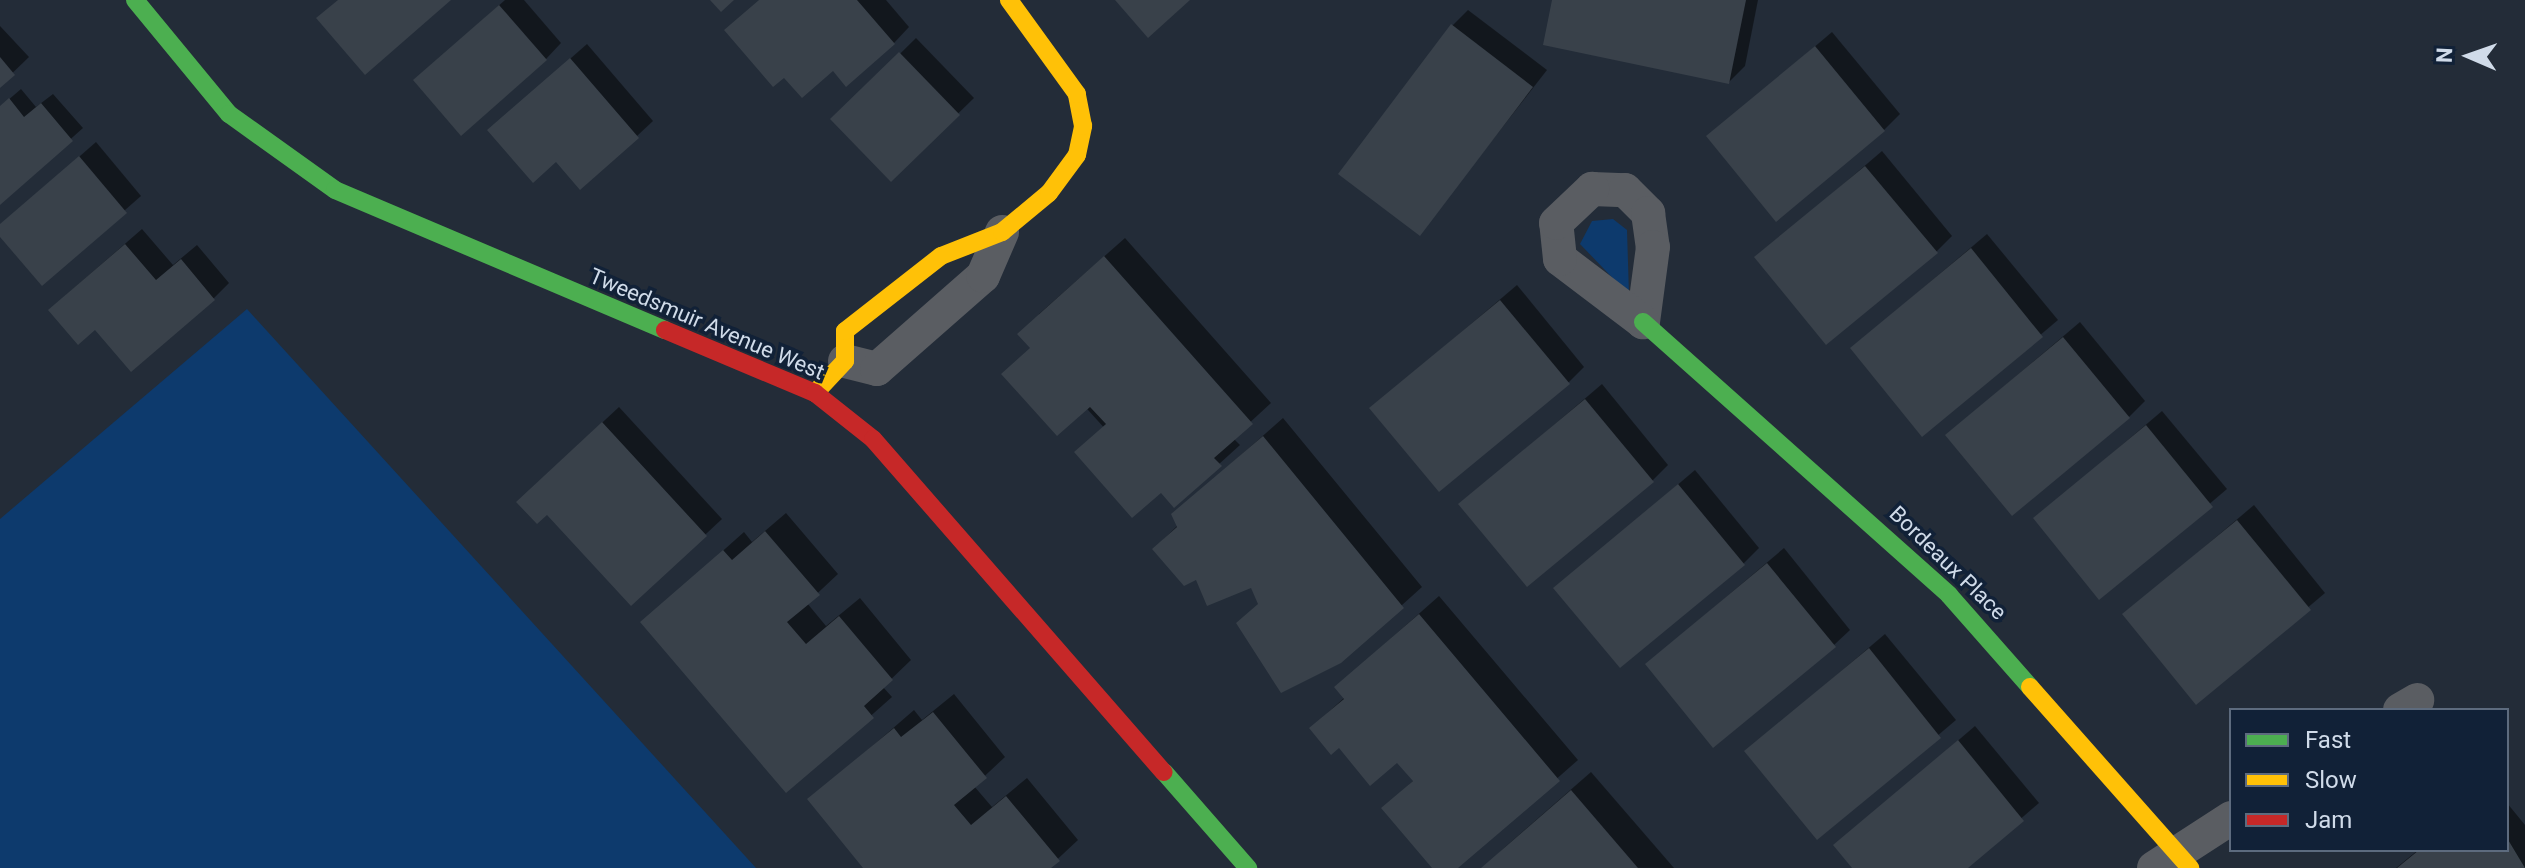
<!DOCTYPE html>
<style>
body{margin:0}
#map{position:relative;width:2525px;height:868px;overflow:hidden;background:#232c38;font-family:Roboto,sans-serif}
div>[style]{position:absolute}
.green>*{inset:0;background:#0d3a6d}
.shadow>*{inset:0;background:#0007}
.building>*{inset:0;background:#39414a}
.street>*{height:34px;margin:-17px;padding:0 17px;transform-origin:17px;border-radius:17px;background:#5a5d62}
.fast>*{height:18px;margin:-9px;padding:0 9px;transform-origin:9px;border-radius:9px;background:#4caf50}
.slow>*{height:18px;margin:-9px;padding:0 9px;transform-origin:9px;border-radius:9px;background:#ffc107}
.jam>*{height:18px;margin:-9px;padding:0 9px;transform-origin:9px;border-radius:9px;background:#c62828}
span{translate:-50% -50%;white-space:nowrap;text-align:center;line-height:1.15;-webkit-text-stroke:7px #112137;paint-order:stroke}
.street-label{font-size:22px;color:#d0dbe9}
.legend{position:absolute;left:2229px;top:708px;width:280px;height:144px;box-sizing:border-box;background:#112137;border:2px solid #5d6b7e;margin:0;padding:10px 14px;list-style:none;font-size:24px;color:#d0dbe9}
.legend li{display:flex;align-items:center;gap:16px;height:40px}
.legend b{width:40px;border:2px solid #5d6b7e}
.north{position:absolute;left:2429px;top:16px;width:80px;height:80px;-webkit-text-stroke:6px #112137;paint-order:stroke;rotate:272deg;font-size:22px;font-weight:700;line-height:32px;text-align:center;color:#d0dbe9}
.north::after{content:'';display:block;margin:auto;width:28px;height:36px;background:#d0dbe9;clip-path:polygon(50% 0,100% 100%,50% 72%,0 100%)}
</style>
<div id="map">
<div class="green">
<i style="clip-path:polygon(1613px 219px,1627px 230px,1629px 295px,1580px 244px,1592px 221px)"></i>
<i style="clip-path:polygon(247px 309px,756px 868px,0 868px,0 519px)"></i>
</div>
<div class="shadow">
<i style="clip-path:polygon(505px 0,524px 0,561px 43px,546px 59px,432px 65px)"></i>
<i style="clip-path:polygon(759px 0,886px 0,909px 27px,894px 43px,833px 68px)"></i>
<i style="clip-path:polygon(1554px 0,1758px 0,1745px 66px,1729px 82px)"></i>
<i style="clip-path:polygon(1468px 10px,1547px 70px,1419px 234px,1452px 26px)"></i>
<i style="clip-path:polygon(0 26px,29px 57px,0 85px)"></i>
<i style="clip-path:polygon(1832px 32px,1900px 114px,1884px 130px,1709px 136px)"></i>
<i style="clip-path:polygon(916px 38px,974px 98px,891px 179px,833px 120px)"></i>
<i style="clip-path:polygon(587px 44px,653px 121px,637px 136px,557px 160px,506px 115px)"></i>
<i style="clip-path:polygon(21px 89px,36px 107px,53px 94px,83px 128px,0 202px,0 107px)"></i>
<i style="clip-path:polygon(96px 142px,141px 196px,42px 283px,0 226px)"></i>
<i style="clip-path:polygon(1882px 151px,1952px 236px,1936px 252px,1757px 258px)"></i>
<i style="clip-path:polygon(142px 229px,173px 265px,197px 245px,229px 283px,214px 298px,95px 327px,66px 295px)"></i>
<i style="clip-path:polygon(1987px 234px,2058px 320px,1923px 434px,1852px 348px)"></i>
<i style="clip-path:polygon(1125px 238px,1271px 403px,1233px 438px,1240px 445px,1174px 505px,1031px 347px,1039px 314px)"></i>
<i style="clip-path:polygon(1517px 285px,1584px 367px,1569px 382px,1372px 408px)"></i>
<i style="clip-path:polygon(2080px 322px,2145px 401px,2129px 417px,1947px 435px)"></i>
<i style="clip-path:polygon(1602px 384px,1668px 465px,1652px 481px,1461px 504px)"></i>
<i style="clip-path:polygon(619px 407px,722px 519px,631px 604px,534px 486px)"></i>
<i style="clip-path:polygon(2162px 411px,2227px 489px,2100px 597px,2036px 518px)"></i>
<i style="clip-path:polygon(1283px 418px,1422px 587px,1340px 661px,1259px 603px,1252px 585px,1197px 578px,1154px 549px,1178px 525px,1174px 514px)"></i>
<i style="clip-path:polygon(1695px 470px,1759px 548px,1743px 564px,1556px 588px)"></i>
<i style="clip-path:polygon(2254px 505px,2325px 593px,2196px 702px,2125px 614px)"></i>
<i style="clip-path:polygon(786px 513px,838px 574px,807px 603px,826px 626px,860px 598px,911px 660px,883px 687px,892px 697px,786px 791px,643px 622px,744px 532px,752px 542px)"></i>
<i style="clip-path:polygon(1784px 548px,1850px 630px,1834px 645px,1647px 664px)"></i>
<i style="clip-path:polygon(1439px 596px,1578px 760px,1455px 868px,1435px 868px,1384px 808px,1414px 780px,1397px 760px,1339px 745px,1311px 728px,1345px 697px,1336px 687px)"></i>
<i style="clip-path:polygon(1885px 634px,1956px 720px,1818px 837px,1747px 751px)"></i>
<i style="clip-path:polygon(954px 694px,1005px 757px,974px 786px,992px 807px,1027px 778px,1078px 840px,1048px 868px,866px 868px,810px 800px,914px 710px,922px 720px)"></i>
<i style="clip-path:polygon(1975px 726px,2039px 803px,1964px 868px,1855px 868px,1836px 845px)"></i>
<i style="clip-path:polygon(1591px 772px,1674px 868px,1485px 867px,1504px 848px)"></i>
<i style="clip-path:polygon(2507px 803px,2525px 825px,2525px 868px,2396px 868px,2418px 850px,2507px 850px)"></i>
</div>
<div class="building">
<i style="clip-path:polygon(338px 0,451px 0,365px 75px,316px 18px)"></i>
<i style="clip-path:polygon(710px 0,734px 0,721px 12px)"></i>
<i style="clip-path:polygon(759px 0,857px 0,895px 44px,846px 87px,833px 71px,802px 98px,784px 78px,773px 87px,724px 30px)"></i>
<i style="clip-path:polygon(1115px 0,1190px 0,1148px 38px)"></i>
<i style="clip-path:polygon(1552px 0,1746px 0,1729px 84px,1543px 45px)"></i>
<i style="clip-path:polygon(499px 5px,547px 60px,461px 136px,413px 80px)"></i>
<i style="clip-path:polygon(1451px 24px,1533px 87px,1420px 236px,1338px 174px)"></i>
<i style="clip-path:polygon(1815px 46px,1885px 131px,1776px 222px,1706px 136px)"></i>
<i style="clip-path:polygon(899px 52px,960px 115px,891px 182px,830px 119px)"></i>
<i style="clip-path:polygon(0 57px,15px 75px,0 88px)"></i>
<i style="clip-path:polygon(570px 58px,639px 138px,580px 190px,556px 162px,533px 183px,487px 130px)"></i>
<i style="clip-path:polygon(9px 98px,24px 117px,41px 103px,73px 141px,0 205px,0 106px)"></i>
<i style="clip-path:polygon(79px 156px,127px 213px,42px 286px,0 237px,0 224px)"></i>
<i style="clip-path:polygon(1865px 166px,1938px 253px,1826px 345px,1754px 257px)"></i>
<i style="clip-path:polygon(125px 244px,156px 280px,181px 259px,215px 300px,131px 372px,95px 330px,78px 345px,48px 310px)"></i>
<i style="clip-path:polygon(1971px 248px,2043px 337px,1922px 437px,1850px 348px)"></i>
<i style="clip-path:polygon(1104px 256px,1253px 424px,1214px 458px,1222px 466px,1174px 508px,1161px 493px,1132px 518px,1074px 452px,1106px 424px,1090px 407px,1057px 436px,1001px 374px,1030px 348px,1017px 334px)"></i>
<i style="clip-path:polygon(1500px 300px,1570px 384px,1439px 492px,1369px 408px)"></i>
<i style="clip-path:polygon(2063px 337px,2130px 418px,2012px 516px,1945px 435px)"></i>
<i style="clip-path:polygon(1585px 399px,1654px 482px,1527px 587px,1458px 504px)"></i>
<i style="clip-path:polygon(602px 422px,707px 536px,631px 606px,547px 515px,537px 524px,516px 502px)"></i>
<i style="clip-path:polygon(2146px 425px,2213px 507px,2099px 600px,2033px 518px)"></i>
<i style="clip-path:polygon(1263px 436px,1404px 608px,1341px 663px,1281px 693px,1236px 623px,1258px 604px,1251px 588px,1207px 606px,1196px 580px,1184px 586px,1152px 549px,1177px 527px,1171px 514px)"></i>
<i style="clip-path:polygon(1678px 484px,1745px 565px,1620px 668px,1553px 588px)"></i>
<i style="clip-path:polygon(2237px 520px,2311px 610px,2196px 705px,2122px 614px)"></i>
<i style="clip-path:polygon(765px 531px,820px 595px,787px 622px,806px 644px,839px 616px,893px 680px,864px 706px,874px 718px,786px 793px,640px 622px,723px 550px,732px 560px)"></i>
<i style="clip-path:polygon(1767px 563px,1836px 647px,1713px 748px,1645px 664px)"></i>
<i style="clip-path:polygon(1419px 614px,1560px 781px,1458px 868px,1432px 868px,1381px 808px,1413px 781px,1397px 763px,1370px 786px,1339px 748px,1331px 755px,1309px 728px,1344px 699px,1334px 687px)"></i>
<i style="clip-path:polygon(1869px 648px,1941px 738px,1817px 840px,1744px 751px)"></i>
<i style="clip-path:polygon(933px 712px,987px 778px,954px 805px,971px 825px,1006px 796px,1060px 861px,1051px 868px,863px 868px,807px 799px,894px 728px,901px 737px)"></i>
<i style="clip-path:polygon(1958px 740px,2024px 821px,1968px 868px,1852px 868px,1833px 845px)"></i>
<i style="clip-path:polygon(1571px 790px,1638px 868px,1481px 868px)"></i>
<i style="clip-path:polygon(2507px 838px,2525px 868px,2397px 868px,2419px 850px,2507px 850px)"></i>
</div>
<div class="street">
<i style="left:1592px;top:189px;width:33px;rotate:2deg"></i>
<i style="left:1625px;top:190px;width:33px;rotate:45deg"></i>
<i style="left:1648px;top:213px;width:34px;rotate:82deg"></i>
<i style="left:1653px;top:247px;width:76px;rotate:97.6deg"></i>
<i style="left:1643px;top:322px;width:104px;rotate:-142.8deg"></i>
<i style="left:1560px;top:259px;width:36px;rotate:-96deg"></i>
<i style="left:1556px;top:223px;width:50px;rotate:-43.4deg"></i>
<i style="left:845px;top:361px;width:33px;rotate:14deg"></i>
<i style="left:877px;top:369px;width:141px;rotate:-41.3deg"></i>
<i style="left:983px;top:276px;width:48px;rotate:-66.6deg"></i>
<i style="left:2400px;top:710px;width:20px;rotate:-30deg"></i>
<i style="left:2154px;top:868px;width:92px;rotate:-33deg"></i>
</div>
<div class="fast">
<i style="left:135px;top:0;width:148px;rotate:50.5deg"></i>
<i style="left:229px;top:114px;width:130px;rotate:35.6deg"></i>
<i style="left:335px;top:190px;width:358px;rotate:23deg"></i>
<i style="left:1643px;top:322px;width:410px;rotate:41.7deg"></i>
<i style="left:1949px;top:595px;width:123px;rotate:48.6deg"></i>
<i style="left:1164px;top:772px;width:128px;rotate:48.8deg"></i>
</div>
<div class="slow">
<i style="left:815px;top:393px;width:44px;rotate:-46.8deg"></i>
<i style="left:845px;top:361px;width:30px;rotate:-90deg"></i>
<i style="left:845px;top:331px;width:122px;rotate:-38deg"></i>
<i style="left:941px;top:256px;width:66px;rotate:-21.5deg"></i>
<i style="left:1002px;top:232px;width:61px;rotate:-39.7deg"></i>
<i style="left:1049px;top:193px;width:47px;rotate:-53.6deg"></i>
<i style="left:1077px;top:155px;width:30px;rotate:-78deg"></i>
<i style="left:1083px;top:126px;width:33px;rotate:-101deg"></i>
<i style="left:1077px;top:94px;width:116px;rotate:-125.9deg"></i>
<i style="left:2030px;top:687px;width:242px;rotate:48.5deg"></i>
</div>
<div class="jam">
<i style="left:665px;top:330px;width:163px;rotate:22.8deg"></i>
<i style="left:815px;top:393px;width:74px;rotate:38.4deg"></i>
<i style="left:873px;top:439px;width:442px;rotate:48.9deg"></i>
</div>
<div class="street-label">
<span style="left:707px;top:324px;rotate:23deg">Tweedsmuir Avenue West</span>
<span style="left:1948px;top:563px;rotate:44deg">Bordeaux Place</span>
</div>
<ul class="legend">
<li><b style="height:10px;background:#4caf50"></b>Fast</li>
<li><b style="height:10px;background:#ffc107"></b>Slow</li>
<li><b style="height:10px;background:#c62828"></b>Jam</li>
</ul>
<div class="north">N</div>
</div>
